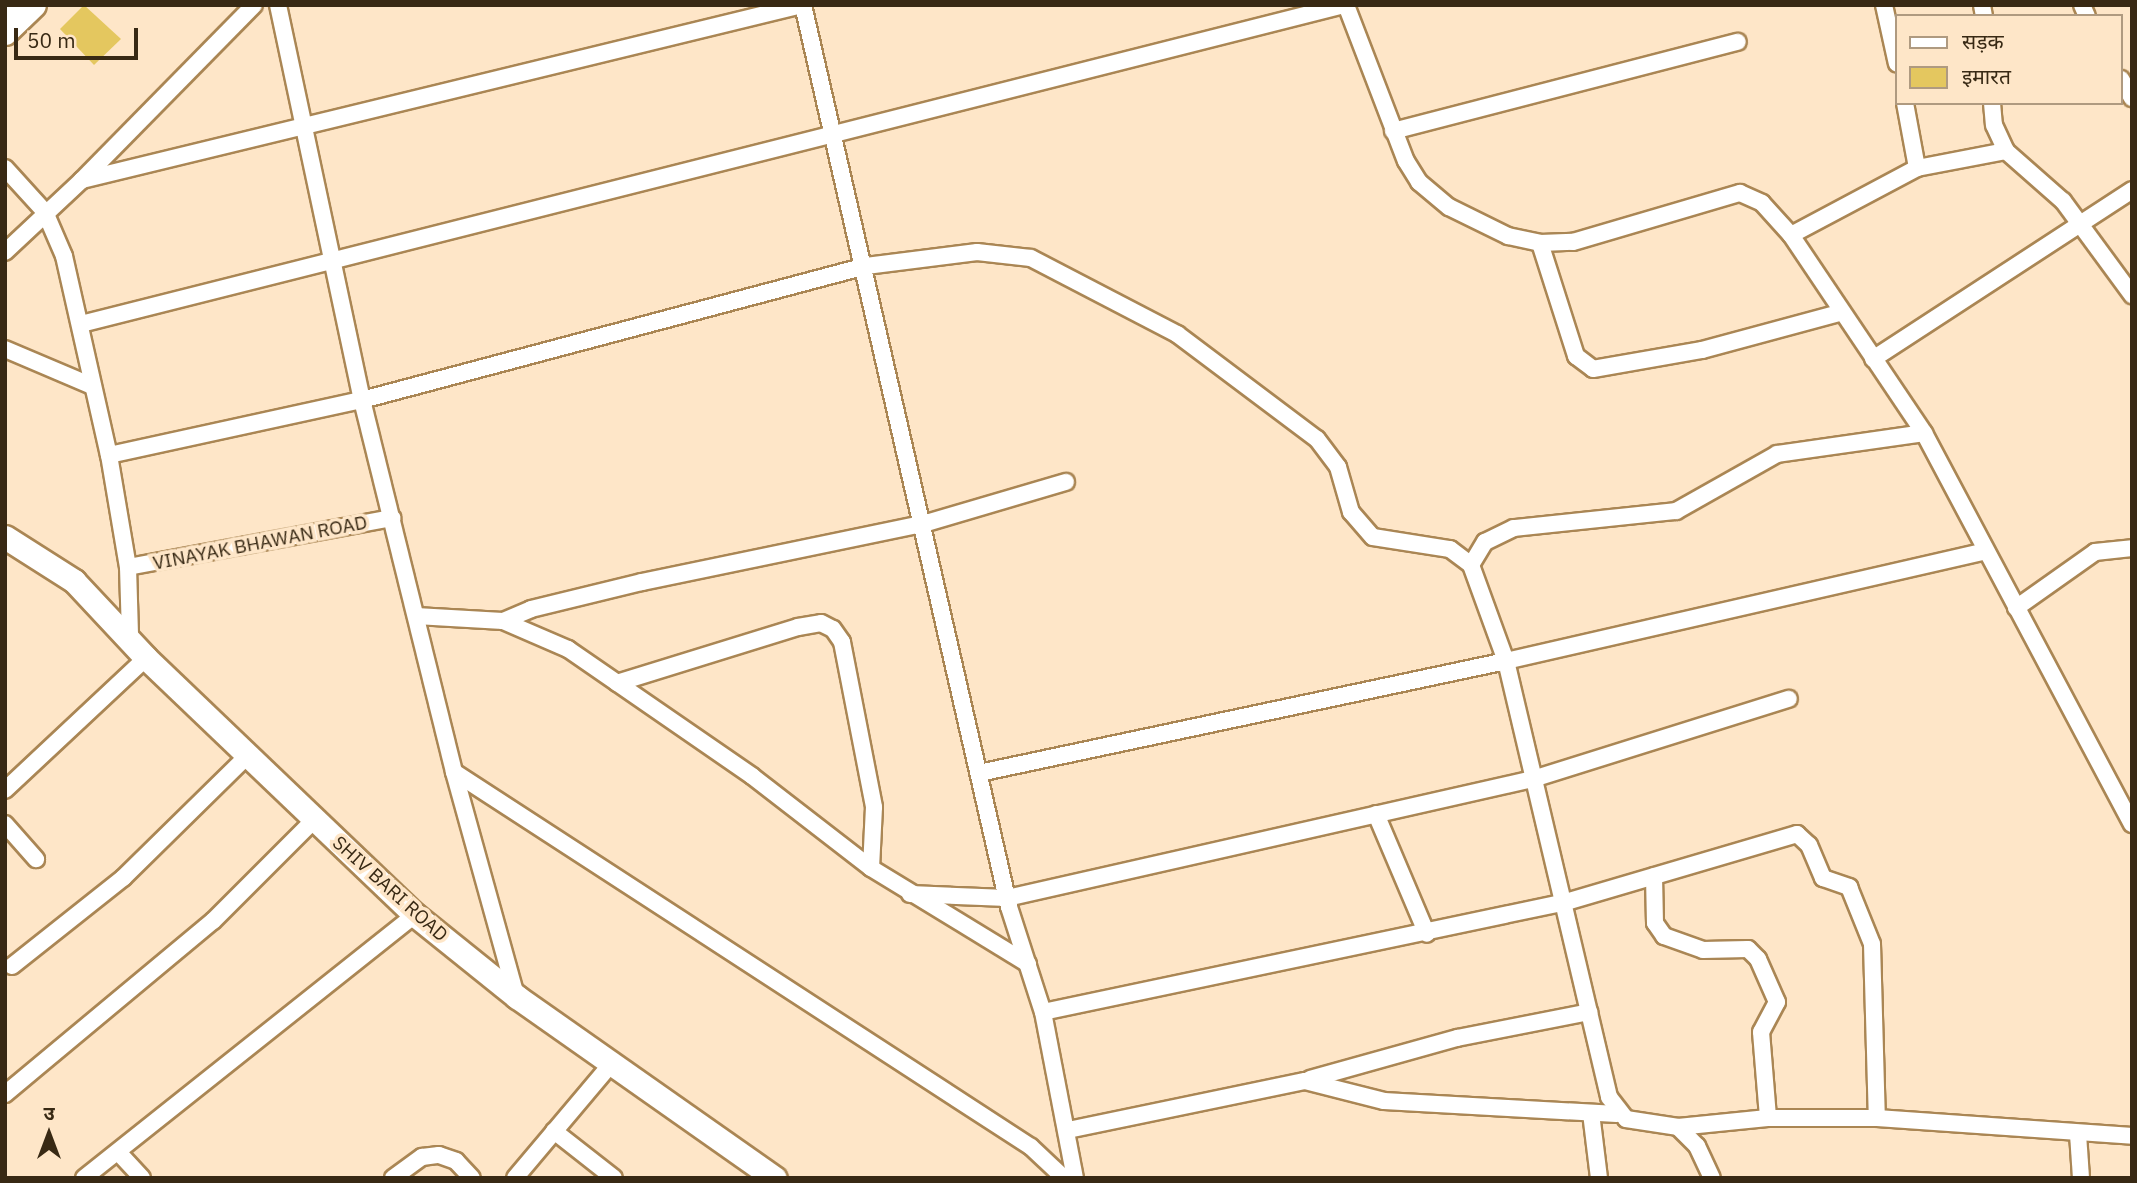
<!DOCTYPE html>
<meta charset="utf-8">
<style>
body{margin:0}
#map{position:relative;width:2137px;height:1183px;overflow:hidden;background:#fee6c8;font-family:"IBM Plex Sans","Noto Sans Devanagari",sans-serif}
div>[style]{position:absolute}
.building>*{inset:0;background:#e4c75f}
.roads{filter:drop-shadow(2px 0 #aa8654) drop-shadow(-2px 0 #aa8654) drop-shadow(0 2px #aa8654) drop-shadow(0 -2px #aa8654)}
.street>*{height:16px;margin:-8px;padding:0 8px;transform-origin:8px;border-radius:8px;background:#fff}
.secondary>*{height:23px;margin:-11.5px;padding:0 11.5px;transform-origin:11.5px;border-radius:11.5px;background:#fff}
span{translate:-50% -50%;white-space:nowrap;text-align:center;line-height:1.15;-webkit-text-stroke:7px #fee6c8;paint-order:stroke}
.street-label{font-size:19px;color:#382914}
.frame{position:absolute;inset:0;border:7px solid #382914;pointer-events:none}
.legend{position:absolute;left:1895px;top:14px;width:228px;height:91px;box-sizing:border-box;background:#fee6c8;border:2px solid #af9a80;margin:0;padding:9px 12px;list-style:none;font-size:21px;color:#382914}
.legend li{display:flex;align-items:center;gap:14px;height:35px}
.legend b{width:35px;border:2px solid #af9a80}
.north{position:absolute;left:14px;top:1099px;width:70px;height:70px;-webkit-text-stroke:5px #fee6c8;paint-order:stroke;rotate:0deg;font-size:19px;font-weight:700;line-height:28px;text-align:center;color:#382914}
.north::after{content:'';display:block;margin:auto;width:24px;height:32px;background:#382914;clip-path:polygon(50% 0,100% 100%,50% 72%,0 100%)}
.scale{position:absolute;left:14px;top:28px;width:124px;height:32px;box-sizing:border-box;border:4px solid #382914;border-top:0;padding-left:9px;font-size:21px;line-height:24px;white-space:nowrap;color:#382914;-webkit-text-stroke:5px #fee6c8;paint-order:stroke}
</style>
<div id="map">
<div class="building">
<i style="clip-path:polygon(84px 5px,121px 39px,94px 65px,60px 29px)"></i>
</div>
<div class="roads">
<div class="street">
<i style="left:278px;top:5px;width:404px;rotate:78deg"></i>
<i style="left:362px;top:400px;width:383px;rotate:76.1deg"></i>
<i style="left:454px;top:772px;width:232px;rotate:74.5deg"></i>
<i style="left:803px;top:5px;width:925px;rotate:77.14deg"></i>
<i style="left:1009px;top:907px;width:110px;rotate:72.1deg"></i>
<i style="left:1043px;top:1012px;width:169px;rotate:79.1deg"></i>
<i style="left:1346px;top:5px;width:167px;rotate:69deg"></i>
<i style="left:1406px;top:161px;width:25px;rotate:58deg"></i>
<i style="left:1419px;top:182px;width:39px;rotate:40deg"></i>
<i style="left:1449px;top:207px;width:66px;rotate:26.2deg"></i>
<i style="left:1508px;top:236px;width:33px;rotate:12deg"></i>
<i style="left:1540px;top:243px;width:33px;rotate:-2deg"></i>
<i style="left:1573px;top:242px;width:174px;rotate:-16.4deg"></i>
<i style="left:1740px;top:193px;width:24px;rotate:24deg"></i>
<i style="left:1762px;top:203px;width:43px;rotate:47.8deg"></i>
<i style="left:1791px;top:235px;width:239px;rotate:56.1deg"></i>
<i style="left:1924px;top:433px;width:443px;rotate:62deg"></i>
<i style="left:1884px;top:5px;width:60px;rotate:77.6deg"></i>
<i style="left:1982px;top:5px;width:11px;rotate:80deg"></i>
<i style="left:2082px;top:5px;width:12px;rotate:66deg"></i>
<i style="left:2121px;top:79px;width:22px;rotate:60deg"></i>
<i style="left:1905px;top:103px;width:66px;rotate:79.5deg"></i>
<i style="left:1992px;top:103px;width:22px;rotate:85deg"></i>
<i style="left:1994px;top:125px;width:29px;rotate:65deg"></i>
<i style="left:2006px;top:151px;width:76px;rotate:41.3deg"></i>
<i style="left:2063px;top:201px;width:117px;rotate:53.7deg"></i>
<i style="left:1393px;top:131px;width:356px;rotate:-14.5deg"></i>
<i style="left:5px;top:168px;width:59px;rotate:47.7deg"></i>
<i style="left:45px;top:212px;width:48px;rotate:66.6deg"></i>
<i style="left:64px;top:256px;width:204px;rotate:77.3deg"></i>
<i style="left:109px;top:455px;width:114px;rotate:80.4deg"></i>
<i style="left:128px;top:567px;width:68px;rotate:88.3deg"></i>
<i style="left:82px;top:180px;width:245px;rotate:-45.5deg"></i>
<i style="left:1791px;top:235px;width:143px;rotate:-28deg"></i>
<i style="left:1917px;top:168px;width:91px;rotate:-10.8deg"></i>
<i style="left:1540px;top:243px;width:119px;rotate:72.3deg"></i>
<i style="left:1576px;top:356px;width:21px;rotate:37deg"></i>
<i style="left:1593px;top:369px;width:111px;rotate:-9.9deg"></i>
<i style="left:1702px;top:350px;width:142px;rotate:-15.1deg"></i>
<i style="left:5px;top:252px;width:105px;rotate:-43.1deg"></i>
<i style="left:82px;top:180px;width:741px;rotate:-13.66deg"></i>
<i style="left:81px;top:324px;width:1303px;rotate:-14.17deg"></i>
<i style="left:5px;top:349px;width:95px;rotate:23deg"></i>
<i style="left:1873px;top:359px;width:309px;rotate:-33.1deg"></i>
<i style="left:109px;top:455px;width:259px;rotate:-12.3deg"></i>
<i style="left:362px;top:400px;width:522px;rotate:-14.89deg"></i>
<i style="left:866px;top:266px;width:112px;rotate:-7.2deg"></i>
<i style="left:977px;top:252px;width:54px;rotate:6.3deg"></i>
<i style="left:1031px;top:258px;width:165px;rotate:27.5deg"></i>
<i style="left:1177px;top:334px;width:175px;rotate:36.9deg"></i>
<i style="left:1317px;top:439px;width:35px;rotate:53deg"></i>
<i style="left:1338px;top:467px;width:47px;rotate:73.9deg"></i>
<i style="left:1351px;top:512px;width:33px;rotate:49deg"></i>
<i style="left:1373px;top:537px;width:78px;rotate:8.9deg"></i>
<i style="left:1450px;top:549px;width:26px;rotate:37deg"></i>
<i style="left:1471px;top:565px;width:102px;rotate:70deg"></i>
<i style="left:1506px;top:661px;width:448px;rotate:76.7deg"></i>
<i style="left:1609px;top:1097px;width:28px;rotate:52deg"></i>
<i style="left:1626px;top:1119px;width:53px;rotate:8.7deg"></i>
<i style="left:1678px;top:1127px;width:27px;rotate:45deg"></i>
<i style="left:1697px;top:1146px;width:35px;rotate:65deg"></i>
<i style="left:1471px;top:565px;width:27px;rotate:-59deg"></i>
<i style="left:1485px;top:542px;width:32px;rotate:-26deg"></i>
<i style="left:1514px;top:528px;width:163px;rotate:-6deg"></i>
<i style="left:1676px;top:511px;width:116px;rotate:-29.4deg"></i>
<i style="left:1777px;top:454px;width:148px;rotate:-8.1deg"></i>
<i style="left:128px;top:567px;width:269px;rotate:-10.5deg"></i>
<i style="left:2016px;top:608px;width:97px;rotate:-35.3deg"></i>
<i style="left:2095px;top:552px;width:37px;rotate:-6deg"></i>
<i style="left:416px;top:616px;width:87px;rotate:3.3deg"></i>
<i style="left:503px;top:621px;width:71px;rotate:23.3deg"></i>
<i style="left:568px;top:649px;width:224px;rotate:34.6deg"></i>
<i style="left:752px;top:776px;width:150px;rotate:37.7deg"></i>
<i style="left:871px;top:868px;width:184px;rotate:31.4deg"></i>
<i style="left:503px;top:621px;width:30px;rotate:-23deg"></i>
<i style="left:531px;top:609px;width:114px;rotate:-13.7deg"></i>
<i style="left:642px;top:582px;width:287px;rotate:-11.7deg"></i>
<i style="left:923px;top:524px;width:149px;rotate:-16.4deg"></i>
<i style="left:617px;top:683px;width:189px;rotate:-17.2deg"></i>
<i style="left:798px;top:627px;width:23px;rotate:-10deg"></i>
<i style="left:821px;top:623px;width:13px;rotate:27deg"></i>
<i style="left:833px;top:629px;width:16px;rotate:55deg"></i>
<i style="left:842px;top:642px;width:168px;rotate:79deg"></i>
<i style="left:874px;top:807px;width:61px;rotate:92.8deg"></i>
<i style="left:454px;top:772px;width:688px;rotate:33.02deg"></i>
<i style="left:1031px;top:1147px;width:45px;rotate:43.2deg"></i>
<i style="left:979px;top:773px;width:539px;rotate:-12deg"></i>
<i style="left:1506px;top:661px;width:491px;rotate:-12.9deg"></i>
<i style="left:5px;top:790px;width:193px;rotate:-43.1deg"></i>
<i style="left:1376px;top:814px;width:130px;rotate:67deg"></i>
<i style="left:5px;top:824px;width:47px;rotate:48.5deg"></i>
<i style="left:1654px;top:876px;width:47px;rotate:88.8deg"></i>
<i style="left:1655px;top:923px;width:16px;rotate:55deg"></i>
<i style="left:1664px;top:936px;width:41px;rotate:19.7deg"></i>
<i style="left:1703px;top:950px;width:45px;rotate:-1.3deg"></i>
<i style="left:1748px;top:949px;width:14px;rotate:45deg"></i>
<i style="left:1758px;top:959px;width:47px;rotate:66.2deg"></i>
<i style="left:1777px;top:1002px;width:34px;rotate:118deg"></i>
<i style="left:1761px;top:1032px;width:86px;rotate:85.3deg"></i>
<i style="left:910px;top:894px;width:97px;rotate:2.4deg"></i>
<i style="left:1007px;top:898px;width:539px;rotate:-12.75deg"></i>
<i style="left:1533px;top:779px;width:268px;rotate:-17.4deg"></i>
<i style="left:12px;top:966px;width:142px;rotate:-38.4deg"></i>
<i style="left:123px;top:878px;width:175px;rotate:-44.5deg"></i>
<i style="left:1043px;top:1012px;width:534px;rotate:-11.88deg"></i>
<i style="left:1566px;top:902px;width:241px;rotate:-16.4deg"></i>
<i style="left:1797px;top:834px;width:16px;rotate:43deg"></i>
<i style="left:1809px;top:845px;width:36px;rotate:67deg"></i>
<i style="left:1823px;top:878px;width:28px;rotate:19deg"></i>
<i style="left:1849px;top:887px;width:61px;rotate:68deg"></i>
<i style="left:1872px;top:944px;width:174px;rotate:88.4deg"></i>
<i style="left:1310px;top:1079px;width:153px;rotate:-15.6deg"></i>
<i style="left:1457px;top:1038px;width:135px;rotate:-11.1deg"></i>
<i style="left:5px;top:1094px;width:271px;rotate:-39.8deg"></i>
<i style="left:213px;top:921px;width:146px;rotate:-45deg"></i>
<i style="left:1591px;top:1113px;width:65px;rotate:83deg"></i>
<i style="left:1678px;top:1127px;width:90px;rotate:-5.7deg"></i>
<i style="left:1768px;top:1118px;width:109px"></i>
<i style="left:1877px;top:1118px;width:256px;rotate:4deg"></i>
<i style="left:1068px;top:1130px;width:242px;rotate:-11.7deg"></i>
<i style="left:1305px;top:1081px;width:81px;rotate:14.2deg"></i>
<i style="left:1384px;top:1101px;width:233px;rotate:3.2deg"></i>
<i style="left:554px;top:1131px;width:76px;rotate:38.1deg"></i>
<i style="left:2078px;top:1134px;width:44px;rotate:86.1deg"></i>
<i style="left:118px;top:1152px;width:35px;rotate:47deg"></i>
<i style="left:84px;top:1178px;width:423px;rotate:-38.5deg"></i>
<i style="left:393px;top:1178px;width:36px;rotate:-36deg"></i>
<i style="left:422px;top:1157px;width:17px;rotate:-7deg"></i>
<i style="left:439px;top:1155px;width:18px;rotate:19deg"></i>
<i style="left:456px;top:1161px;width:23px;rotate:47deg"></i>
<i style="left:515px;top:1178px;width:148px;rotate:-49.9deg"></i>
</div>
<div class="secondary">
<i style="left:5px;top:7px;width:3px;rotate:-45deg"></i>
<i style="left:5px;top:33px;width:40px;rotate:-44deg"></i>
<i style="left:5px;top:537px;width:82px;rotate:32.5deg"></i>
<i style="left:74px;top:581px;width:105px;rotate:46.9deg"></i>
<i style="left:146px;top:658px;width:372px;rotate:43.7deg"></i>
<i style="left:415px;top:915px;width:131px;rotate:38.8deg"></i>
<i style="left:517px;top:997px;width:315px;rotate:35.1deg"></i>
</div>
</div>
<div class="street-label">
<span style="left:260px;top:543px;rotate:-11deg">VINAYAK BHAWAN ROAD</span>
<span style="left:390px;top:889px;rotate:42deg">SHIV BARI ROAD</span>
</div>
<div class="frame"></div>
<ul class="legend">
<li><b style="height:9px;background:#fff"></b>सड़क</li>
<li><b style="height:19px;background:#e4c75f"></b>इमारत</li>
</ul>
<div class="north">उ</div>
<div class="scale">50 m</div>
</div>
